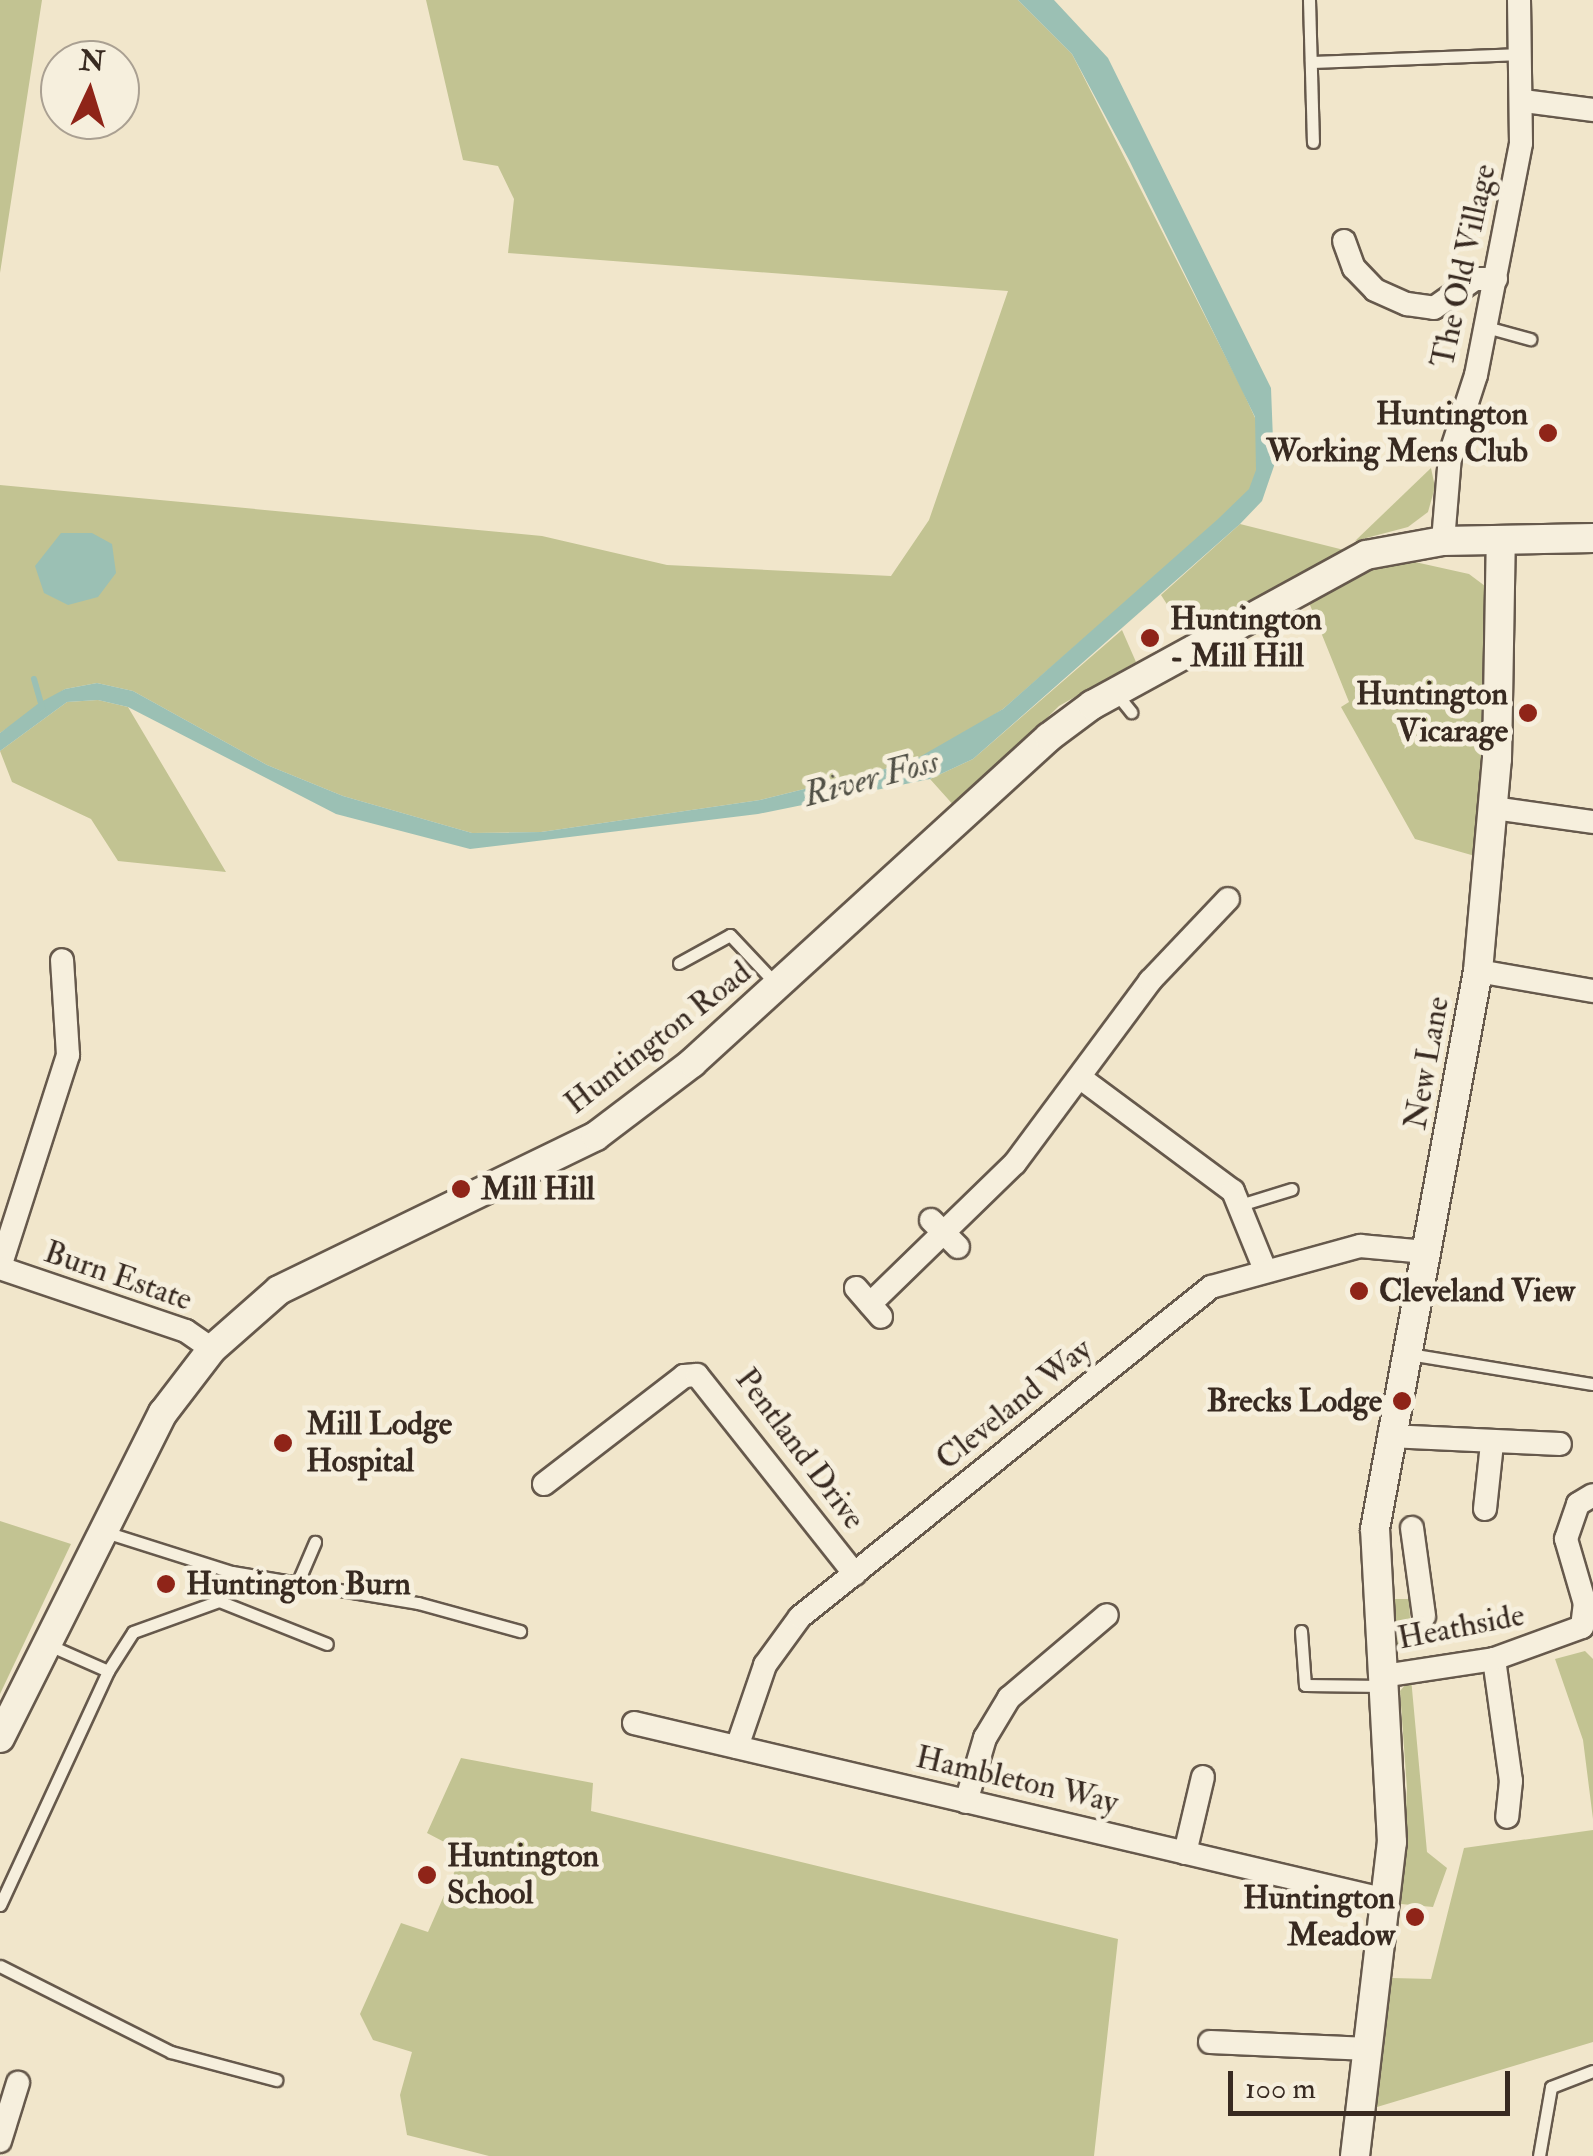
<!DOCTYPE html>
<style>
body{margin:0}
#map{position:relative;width:1593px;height:2156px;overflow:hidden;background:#f1e6cb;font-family:"IM FELL Double Pica",serif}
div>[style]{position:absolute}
.green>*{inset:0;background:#c2c392}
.water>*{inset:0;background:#9bc0b4}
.stream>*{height:6px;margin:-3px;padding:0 3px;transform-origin:3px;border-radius:3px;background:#9bc0b4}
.roads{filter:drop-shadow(2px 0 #66594c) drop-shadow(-2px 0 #66594c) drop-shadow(0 2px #66594c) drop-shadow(0 -2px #66594c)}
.service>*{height:11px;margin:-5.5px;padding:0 5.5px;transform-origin:5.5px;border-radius:5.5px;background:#f6efdd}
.minor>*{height:22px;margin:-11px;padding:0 11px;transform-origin:11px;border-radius:11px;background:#f6efdd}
.tertiary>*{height:28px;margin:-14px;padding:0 14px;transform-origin:14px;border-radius:14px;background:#f6efdd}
.dots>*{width:28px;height:28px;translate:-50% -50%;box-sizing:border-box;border:5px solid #f6efdd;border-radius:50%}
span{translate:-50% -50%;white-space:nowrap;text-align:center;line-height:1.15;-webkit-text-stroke:10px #f6efdd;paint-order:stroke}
.street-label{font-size:32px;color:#382a21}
.poi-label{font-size:32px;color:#382a21;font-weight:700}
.right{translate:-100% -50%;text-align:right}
.left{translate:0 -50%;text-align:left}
.water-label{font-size:35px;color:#515046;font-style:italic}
.north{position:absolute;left:40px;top:40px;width:100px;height:100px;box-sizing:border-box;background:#f6efdd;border:2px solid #aaa092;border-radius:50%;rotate:4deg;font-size:28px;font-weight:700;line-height:40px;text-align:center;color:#382a21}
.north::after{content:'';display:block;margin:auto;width:35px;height:45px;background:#8f2418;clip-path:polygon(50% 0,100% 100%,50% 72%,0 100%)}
.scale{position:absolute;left:1228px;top:2071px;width:282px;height:45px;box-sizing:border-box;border:5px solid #382a21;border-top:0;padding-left:12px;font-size:30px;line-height:35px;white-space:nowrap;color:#382a21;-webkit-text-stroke:8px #f6efdd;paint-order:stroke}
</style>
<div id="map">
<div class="green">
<i style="clip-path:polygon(0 0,42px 0,0 273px)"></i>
<i style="clip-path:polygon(426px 0,1018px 0,1072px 54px,1241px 387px,1256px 420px,1258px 467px,1249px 494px,1003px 709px,952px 742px,909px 763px,760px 800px,541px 832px,472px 833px,343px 796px,267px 765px,133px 691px,97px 683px,65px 689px,0 733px,0 485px,542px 536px,667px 565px,891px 576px,929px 520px,1008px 291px,508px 253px,514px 199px,498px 166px,463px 160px)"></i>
<i style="clip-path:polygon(1431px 468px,1435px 487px,1428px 512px,1408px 527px,1355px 541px)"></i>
<i style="clip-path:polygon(1240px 524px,1348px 551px,1186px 634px,1161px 595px)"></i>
<i style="clip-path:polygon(1406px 560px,1469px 574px,1485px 586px,1491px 603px,1475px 856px,1415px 839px,1341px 707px,1349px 702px,1308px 600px,1374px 565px)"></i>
<i style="clip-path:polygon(1122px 630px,1136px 662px,1059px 706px,956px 808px,930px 779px,973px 759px)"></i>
<i style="clip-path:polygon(98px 700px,128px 707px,226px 872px,118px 861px,91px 819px,12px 782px,0 751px,67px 702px)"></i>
<i style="clip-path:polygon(0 1521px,71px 1544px,0 1694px)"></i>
<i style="clip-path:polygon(1392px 1599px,1409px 1599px,1410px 1618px,1431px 1616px,1434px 1646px,1395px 1650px)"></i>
<i style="clip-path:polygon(1585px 1651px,1593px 1659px,1593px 1819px,1583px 1740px,1555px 1659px)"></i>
<i style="clip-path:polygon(1411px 1678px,1427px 1852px,1447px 1868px,1433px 1907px,1401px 1904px,1407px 1789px,1400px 1691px)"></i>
<i style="clip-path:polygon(461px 1758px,593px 1783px,591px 1811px,1118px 1939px,1094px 2156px,489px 2156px,407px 2135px,400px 2095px,412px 2052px,373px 2040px,360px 2014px,401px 1923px,428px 1932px,457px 1866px,450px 1845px,427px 1833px)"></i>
<i style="clip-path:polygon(1593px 1830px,1593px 2042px,1377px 2107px,1392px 1978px,1431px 1979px,1464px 1848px)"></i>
</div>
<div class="water">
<i style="clip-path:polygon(1018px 0,1054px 0,1108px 58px,1271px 388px,1274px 466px,1262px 501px,1240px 524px,973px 759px,930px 779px,758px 814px,470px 849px,336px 814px,128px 707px,98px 700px,67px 702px,0 751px,0 733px,39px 703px,65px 689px,97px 683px,133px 691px,267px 765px,343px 796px,472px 833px,541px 832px,760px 800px,909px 763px,1003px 709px,1218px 519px,1249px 489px,1256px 470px,1255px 417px,1130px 162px,1072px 54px)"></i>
<i style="clip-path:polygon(61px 533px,92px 533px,112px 544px,116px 573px,98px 597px,68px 605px,44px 593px,35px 566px)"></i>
</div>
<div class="stream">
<i style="left:34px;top:679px;width:32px;rotate:74deg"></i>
</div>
<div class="roads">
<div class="service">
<i style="left:1309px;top:0;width:142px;rotate:88.4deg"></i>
<i style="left:1311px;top:62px;width:212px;rotate:-2.2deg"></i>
<i style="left:1486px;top:327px;width:46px;rotate:15.3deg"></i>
<i style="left:1115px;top:692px;width:26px;rotate:51deg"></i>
<i style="left:679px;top:963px;width:58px;rotate:-28.8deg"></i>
<i style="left:730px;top:935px;width:67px;rotate:46.8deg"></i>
<i style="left:1240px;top:1205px;width:54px;rotate:-17.1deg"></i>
<i style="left:1409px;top:1354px;width:186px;rotate:9.3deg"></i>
<i style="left:105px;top:1532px;width:133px;rotate:17.5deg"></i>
<i style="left:232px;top:1572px;width:189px;rotate:9.5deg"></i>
<i style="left:418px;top:1603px;width:106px;rotate:15.4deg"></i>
<i style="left:297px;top:1584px;width:46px;rotate:-66.8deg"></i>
<i style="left:1301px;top:1631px;width:54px;rotate:85.8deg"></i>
<i style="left:1305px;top:1685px;width:78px;rotate:0.7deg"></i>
<i style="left:108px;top:1671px;width:46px;rotate:-57.3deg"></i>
<i style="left:133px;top:1632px;width:91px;rotate:-19.8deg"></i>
<i style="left:219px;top:1601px;width:116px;rotate:21.7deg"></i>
<i style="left:0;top:1905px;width:258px;rotate:-65.2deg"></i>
<i style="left:108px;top:1671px;width:64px;rotate:-156.2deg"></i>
<i style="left:0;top:1966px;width:191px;rotate:26.7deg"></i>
<i style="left:171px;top:2052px;width:109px;rotate:14.9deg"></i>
<i style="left:1539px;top:2156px;width:70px;rotate:-80.1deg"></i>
<i style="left:1551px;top:2087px;width:45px;rotate:-20.9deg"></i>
</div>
<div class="minor">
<i style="left:1524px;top:101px;width:70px;rotate:7.4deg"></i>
<i style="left:1344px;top:241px;width:29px;rotate:70deg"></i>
<i style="left:1354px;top:268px;width:30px;rotate:46deg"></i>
<i style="left:1375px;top:290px;width:35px;rotate:24deg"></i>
<i style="left:1407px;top:304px;width:27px;rotate:8deg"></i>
<i style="left:1434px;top:308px;width:50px;rotate:-35.3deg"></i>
<i style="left:1475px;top:279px;width:21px"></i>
<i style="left:1443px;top:541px;width:86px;rotate:-85.3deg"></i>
<i style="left:1450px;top:455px;width:84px;rotate:-72deg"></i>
<i style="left:1476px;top:375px;width:236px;rotate:-79deg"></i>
<i style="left:1521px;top:143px;width:143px;rotate:-90.8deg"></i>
<i style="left:1493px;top:808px;width:101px;rotate:8deg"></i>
<i style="left:1478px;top:971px;width:117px;rotate:9.9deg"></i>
<i style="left:1082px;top:1079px;width:188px;rotate:36.6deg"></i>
<i style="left:1233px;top:1191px;width:85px;rotate:67.9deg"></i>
<i style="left:931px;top:1220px;width:38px;rotate:45deg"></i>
<i style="left:0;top:1267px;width:223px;rotate:-72.2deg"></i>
<i style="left:68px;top:1055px;width:95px;rotate:-93.6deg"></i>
<i style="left:0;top:1268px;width:196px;rotate:18.7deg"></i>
<i style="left:186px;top:1331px;width:32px;rotate:35deg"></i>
<i style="left:856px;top:1288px;width:38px;rotate:49deg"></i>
<i style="left:870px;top:1304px;width:202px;rotate:-44.2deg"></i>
<i style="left:1015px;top:1163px;width:227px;rotate:-53.4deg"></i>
<i style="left:1150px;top:981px;width:113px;rotate:-46.4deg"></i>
<i style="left:1389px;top:1436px;width:171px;rotate:2.7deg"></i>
<i style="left:544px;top:1484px;width:177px;rotate:-37.6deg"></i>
<i style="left:684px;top:1376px;width:13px;rotate:-4deg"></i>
<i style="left:697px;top:1375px;width:254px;rotate:51.6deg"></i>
<i style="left:1485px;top:1509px;width:65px;rotate:-83.9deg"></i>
<i style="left:1412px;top:1528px;width:89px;rotate:82.2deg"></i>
<i style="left:1494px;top:1659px;width:123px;rotate:82.1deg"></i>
<i style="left:1511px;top:1781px;width:36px;rotate:96deg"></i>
<i style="left:1383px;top:1676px;width:112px;rotate:-8.7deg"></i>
<i style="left:1494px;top:1659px;width:94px;rotate:-20deg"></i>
<i style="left:1582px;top:1627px;width:23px;rotate:-83deg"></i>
<i style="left:1585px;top:1604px;width:68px;rotate:-106.3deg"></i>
<i style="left:1566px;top:1539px;width:37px;rotate:-71deg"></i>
<i style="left:1578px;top:1504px;width:17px;rotate:-31deg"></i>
<i style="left:634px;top:1723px;width:773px;rotate:13.24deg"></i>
<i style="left:737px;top:1747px;width:87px;rotate:-71.1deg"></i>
<i style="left:765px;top:1665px;width:59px;rotate:-53.9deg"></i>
<i style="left:800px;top:1617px;width:527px;rotate:-38.76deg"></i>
<i style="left:1211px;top:1287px;width:155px;rotate:-15.4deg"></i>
<i style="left:1360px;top:1246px;width:66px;rotate:5.2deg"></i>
<i style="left:966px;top:1802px;width:67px;rotate:-73.5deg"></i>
<i style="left:985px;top:1738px;width:47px;rotate:-59deg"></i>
<i style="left:1009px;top:1698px;width:128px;rotate:-40.3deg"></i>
<i style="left:1185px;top:1853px;width:78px;rotate:-76.7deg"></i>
<i style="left:1210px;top:2042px;width:159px;rotate:2.5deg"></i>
<i style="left:0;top:2141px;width:61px;rotate:-72.8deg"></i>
</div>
<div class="tertiary">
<i style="left:0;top:1738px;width:364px;rotate:-63.4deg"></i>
<i style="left:163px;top:1413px;width:81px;rotate:-52.6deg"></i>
<i style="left:212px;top:1349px;width:89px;rotate:-41.4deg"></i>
<i style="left:279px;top:1290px;width:352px;rotate:-25.9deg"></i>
<i style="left:596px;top:1136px;width:121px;rotate:-37.2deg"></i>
<i style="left:692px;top:1063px;width:483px;rotate:-42.4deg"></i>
<i style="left:1049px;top:737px;width:54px;rotate:-36.7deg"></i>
<i style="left:1092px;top:705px;width:312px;rotate:-28.7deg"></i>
<i style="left:1366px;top:555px;width:78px;rotate:-10.3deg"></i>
<i style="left:1443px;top:541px;width:150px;rotate:-1.1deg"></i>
<i style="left:1355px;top:2156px;width:316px;rotate:-83.3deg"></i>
<i style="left:1392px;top:1842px;width:313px;rotate:-93.1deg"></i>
<i style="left:1375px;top:1529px;width:567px;rotate:-79.54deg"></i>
<i style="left:1478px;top:971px;width:213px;rotate:-84.9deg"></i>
<i style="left:1497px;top:759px;width:219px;rotate:-89deg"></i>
</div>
</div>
<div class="dots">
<i style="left:1548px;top:433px;background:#8f2418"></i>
<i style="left:1150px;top:638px;background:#8f2418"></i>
<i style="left:1528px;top:713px;background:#8f2418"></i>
<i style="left:461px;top:1189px;background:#8f2418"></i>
<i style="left:1359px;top:1291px;background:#8f2418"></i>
<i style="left:1402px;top:1401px;background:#8f2418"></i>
<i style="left:283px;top:1443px;background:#8f2418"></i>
<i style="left:166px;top:1584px;background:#8f2418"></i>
<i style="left:427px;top:1875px;background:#8f2418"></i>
<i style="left:1415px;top:1917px;background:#8f2418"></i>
</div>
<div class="street-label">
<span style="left:1464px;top:266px;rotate:-78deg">The Old Village</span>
<span style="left:658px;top:1038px;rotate:-38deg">Huntington Road</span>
<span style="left:1427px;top:1063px;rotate:-80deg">New Lane</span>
<span style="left:118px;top:1276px;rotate:19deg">Burn Estate</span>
<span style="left:1014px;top:1404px;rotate:-39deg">Cleveland Way</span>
<span style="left:800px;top:1449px;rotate:53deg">Pentland Drive</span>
<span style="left:1461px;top:1627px;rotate:-11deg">Heathside</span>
<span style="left:1017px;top:1780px;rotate:13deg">Hambleton Way</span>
</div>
<div class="poi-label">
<span class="right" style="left:1528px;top:433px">Huntington<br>Working Mens Club</span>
<span class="left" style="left:1170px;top:638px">Huntington<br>- Mill Hill</span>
<span class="right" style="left:1508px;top:713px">Huntington<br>Vicarage</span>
<span class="left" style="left:481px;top:1189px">Mill Hill</span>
<span class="left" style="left:1379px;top:1291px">Cleveland View</span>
<span class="right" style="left:1382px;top:1401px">Brecks Lodge</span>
<span class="left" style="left:306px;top:1443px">Mill Lodge<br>Hospital</span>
<span class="left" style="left:186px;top:1584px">Huntington Burn</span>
<span class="left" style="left:447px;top:1875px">Huntington<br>School</span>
<span class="right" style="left:1395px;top:1917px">Huntington<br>Meadow</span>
</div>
<div class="water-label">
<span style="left:871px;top:778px;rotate:-15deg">River Foss</span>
</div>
<div class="north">N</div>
<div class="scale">100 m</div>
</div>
